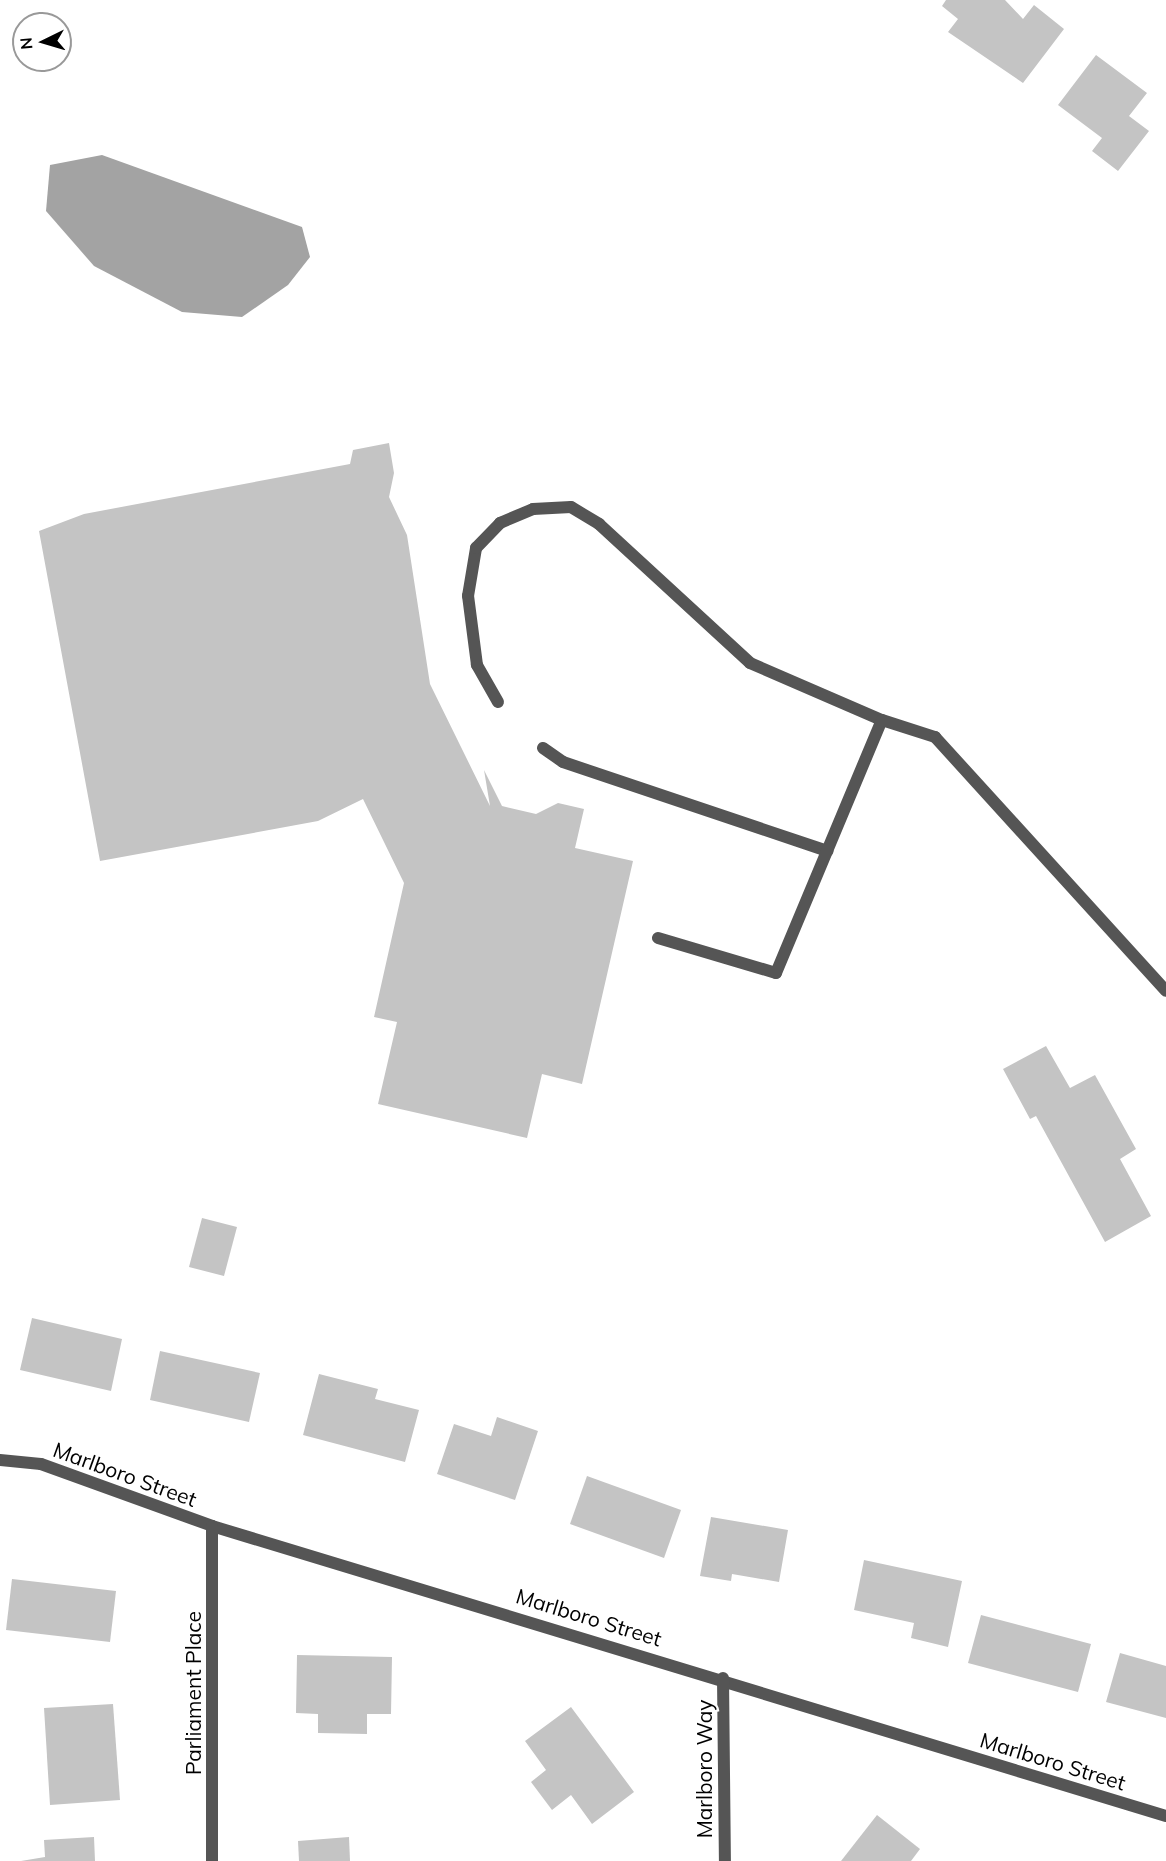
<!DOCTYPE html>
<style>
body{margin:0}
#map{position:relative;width:1166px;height:1861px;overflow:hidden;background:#fff;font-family:Mulish,sans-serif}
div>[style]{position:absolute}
.water>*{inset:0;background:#a3a3a3}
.building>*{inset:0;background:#c4c4c4}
.lane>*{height:12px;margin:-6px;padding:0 6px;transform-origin:6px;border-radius:6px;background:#555}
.street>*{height:12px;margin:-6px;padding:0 6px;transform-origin:6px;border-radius:6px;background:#555}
span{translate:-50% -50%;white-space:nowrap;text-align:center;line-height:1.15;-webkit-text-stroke:4.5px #fff;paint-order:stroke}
.street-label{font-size:21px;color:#000}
.north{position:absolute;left:12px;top:12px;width:60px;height:60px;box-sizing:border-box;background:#fff;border:2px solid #999;border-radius:50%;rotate:265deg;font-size:16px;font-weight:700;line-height:24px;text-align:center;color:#000}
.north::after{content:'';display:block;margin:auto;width:21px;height:27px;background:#000;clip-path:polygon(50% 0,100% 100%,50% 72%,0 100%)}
</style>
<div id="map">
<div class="water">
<i style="clip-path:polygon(102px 155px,302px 227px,310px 257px,288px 285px,242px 317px,182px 312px,94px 266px,46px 211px,50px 165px)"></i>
</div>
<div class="building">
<i style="clip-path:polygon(946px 0,1005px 0,1023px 19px,1034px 5px,1064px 29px,1023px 83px,948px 32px,958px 19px,942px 6px)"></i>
<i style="clip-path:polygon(1096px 55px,1147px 93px,1129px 116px,1149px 131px,1118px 171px,1092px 151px,1102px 138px,1058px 105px)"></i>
<i style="clip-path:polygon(389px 443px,394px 473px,389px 497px,407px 535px,430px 684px,490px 806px,484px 770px,502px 806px,536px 814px,558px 803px,584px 809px,575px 848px,633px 861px,582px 1084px,542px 1074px,527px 1138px,378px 1104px,397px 1022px,374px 1017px,404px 883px,363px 799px,318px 821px,100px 861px,39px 531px,84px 514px,350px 464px,353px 450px)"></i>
<i style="clip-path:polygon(1046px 1046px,1070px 1088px,1095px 1075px,1136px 1149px,1120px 1159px,1151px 1216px,1105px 1242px,1036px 1116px,1030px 1119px,1003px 1069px)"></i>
<i style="clip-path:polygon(202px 1218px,237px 1227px,224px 1276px,189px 1267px)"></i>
<i style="clip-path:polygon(32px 1318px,122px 1339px,111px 1391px,20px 1370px)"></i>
<i style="clip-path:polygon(160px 1351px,260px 1373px,249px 1422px,150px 1400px)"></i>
<i style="clip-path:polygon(319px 1374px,378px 1389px,375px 1399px,419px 1410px,405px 1462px,303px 1435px)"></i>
<i style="clip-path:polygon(497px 1417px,538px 1431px,515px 1500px,437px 1474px,454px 1424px,491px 1436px)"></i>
<i style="clip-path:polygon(587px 1476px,681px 1510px,664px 1558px,570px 1524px)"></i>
<i style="clip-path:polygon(711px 1517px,788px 1530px,779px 1582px,732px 1574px,731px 1581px,700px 1576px)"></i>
<i style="clip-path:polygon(864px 1560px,962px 1581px,948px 1647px,911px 1638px,914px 1623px,854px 1610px)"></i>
<i style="clip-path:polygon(12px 1579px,116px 1591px,110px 1642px,6px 1630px)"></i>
<i style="clip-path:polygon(981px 1615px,1091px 1644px,1078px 1692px,968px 1663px)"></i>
<i style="clip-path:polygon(1120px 1653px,1166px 1666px,1166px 1718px,1106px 1702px)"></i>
<i style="clip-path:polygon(297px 1655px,392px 1657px,391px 1714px,367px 1714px,367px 1734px,318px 1733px,318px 1714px,296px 1713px)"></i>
<i style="clip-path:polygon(113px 1704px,120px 1800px,50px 1805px,44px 1708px)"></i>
<i style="clip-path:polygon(571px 1707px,634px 1792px,592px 1824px,571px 1795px,552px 1810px,531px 1782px,546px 1770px,525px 1741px)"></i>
<i style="clip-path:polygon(877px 1815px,920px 1849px,911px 1861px,841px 1861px)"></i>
<i style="clip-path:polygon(94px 1837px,95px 1861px,21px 1861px,45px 1857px,44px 1840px)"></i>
<i style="clip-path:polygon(349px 1837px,350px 1861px,299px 1861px,298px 1841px)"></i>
</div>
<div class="lane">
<i style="left:498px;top:702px;width:43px;rotate:-119.6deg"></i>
<i style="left:477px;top:665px;width:70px;rotate:-97.4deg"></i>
<i style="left:468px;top:596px;width:49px;rotate:-80.5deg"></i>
<i style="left:476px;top:548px;width:35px;rotate:-46deg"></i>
<i style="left:500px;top:523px;width:36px;rotate:-23deg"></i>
<i style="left:533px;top:509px;width:38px;rotate:-3deg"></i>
<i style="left:571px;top:507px;width:33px;rotate:31deg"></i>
<i style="left:599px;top:524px;width:205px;rotate:42.6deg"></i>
<i style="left:750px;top:663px;width:144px;rotate:23.4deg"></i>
<i style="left:543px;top:748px;width:24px;rotate:35deg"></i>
<i style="left:563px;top:762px;width:279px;rotate:18.6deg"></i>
<i style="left:658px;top:938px;width:123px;rotate:16.5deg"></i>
<i style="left:776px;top:973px;width:274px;rotate:-67.3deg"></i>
<i style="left:882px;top:720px;width:56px;rotate:17.8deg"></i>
<i style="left:935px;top:737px;width:343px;rotate:47.7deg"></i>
</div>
<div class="street">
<i style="left:0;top:1460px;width:41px;rotate:5.6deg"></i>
<i style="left:41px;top:1464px;width:182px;rotate:19.9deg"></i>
<i style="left:212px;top:1526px;width:997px;rotate:16.91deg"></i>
<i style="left:212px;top:1526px;width:335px;rotate:90deg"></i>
<i style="left:723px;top:1678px;width:183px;rotate:89.4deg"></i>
</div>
<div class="street-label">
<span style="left:125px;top:1474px;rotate:20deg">Marlboro Street</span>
<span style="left:589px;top:1617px;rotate:17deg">Marlboro Street</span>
<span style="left:193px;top:1693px;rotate:-90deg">Parliament Place</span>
<span style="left:1053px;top:1761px;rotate:17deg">Marlboro Street</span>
<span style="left:704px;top:1769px;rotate:-90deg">Marlboro Way</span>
</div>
<div class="north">N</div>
</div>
